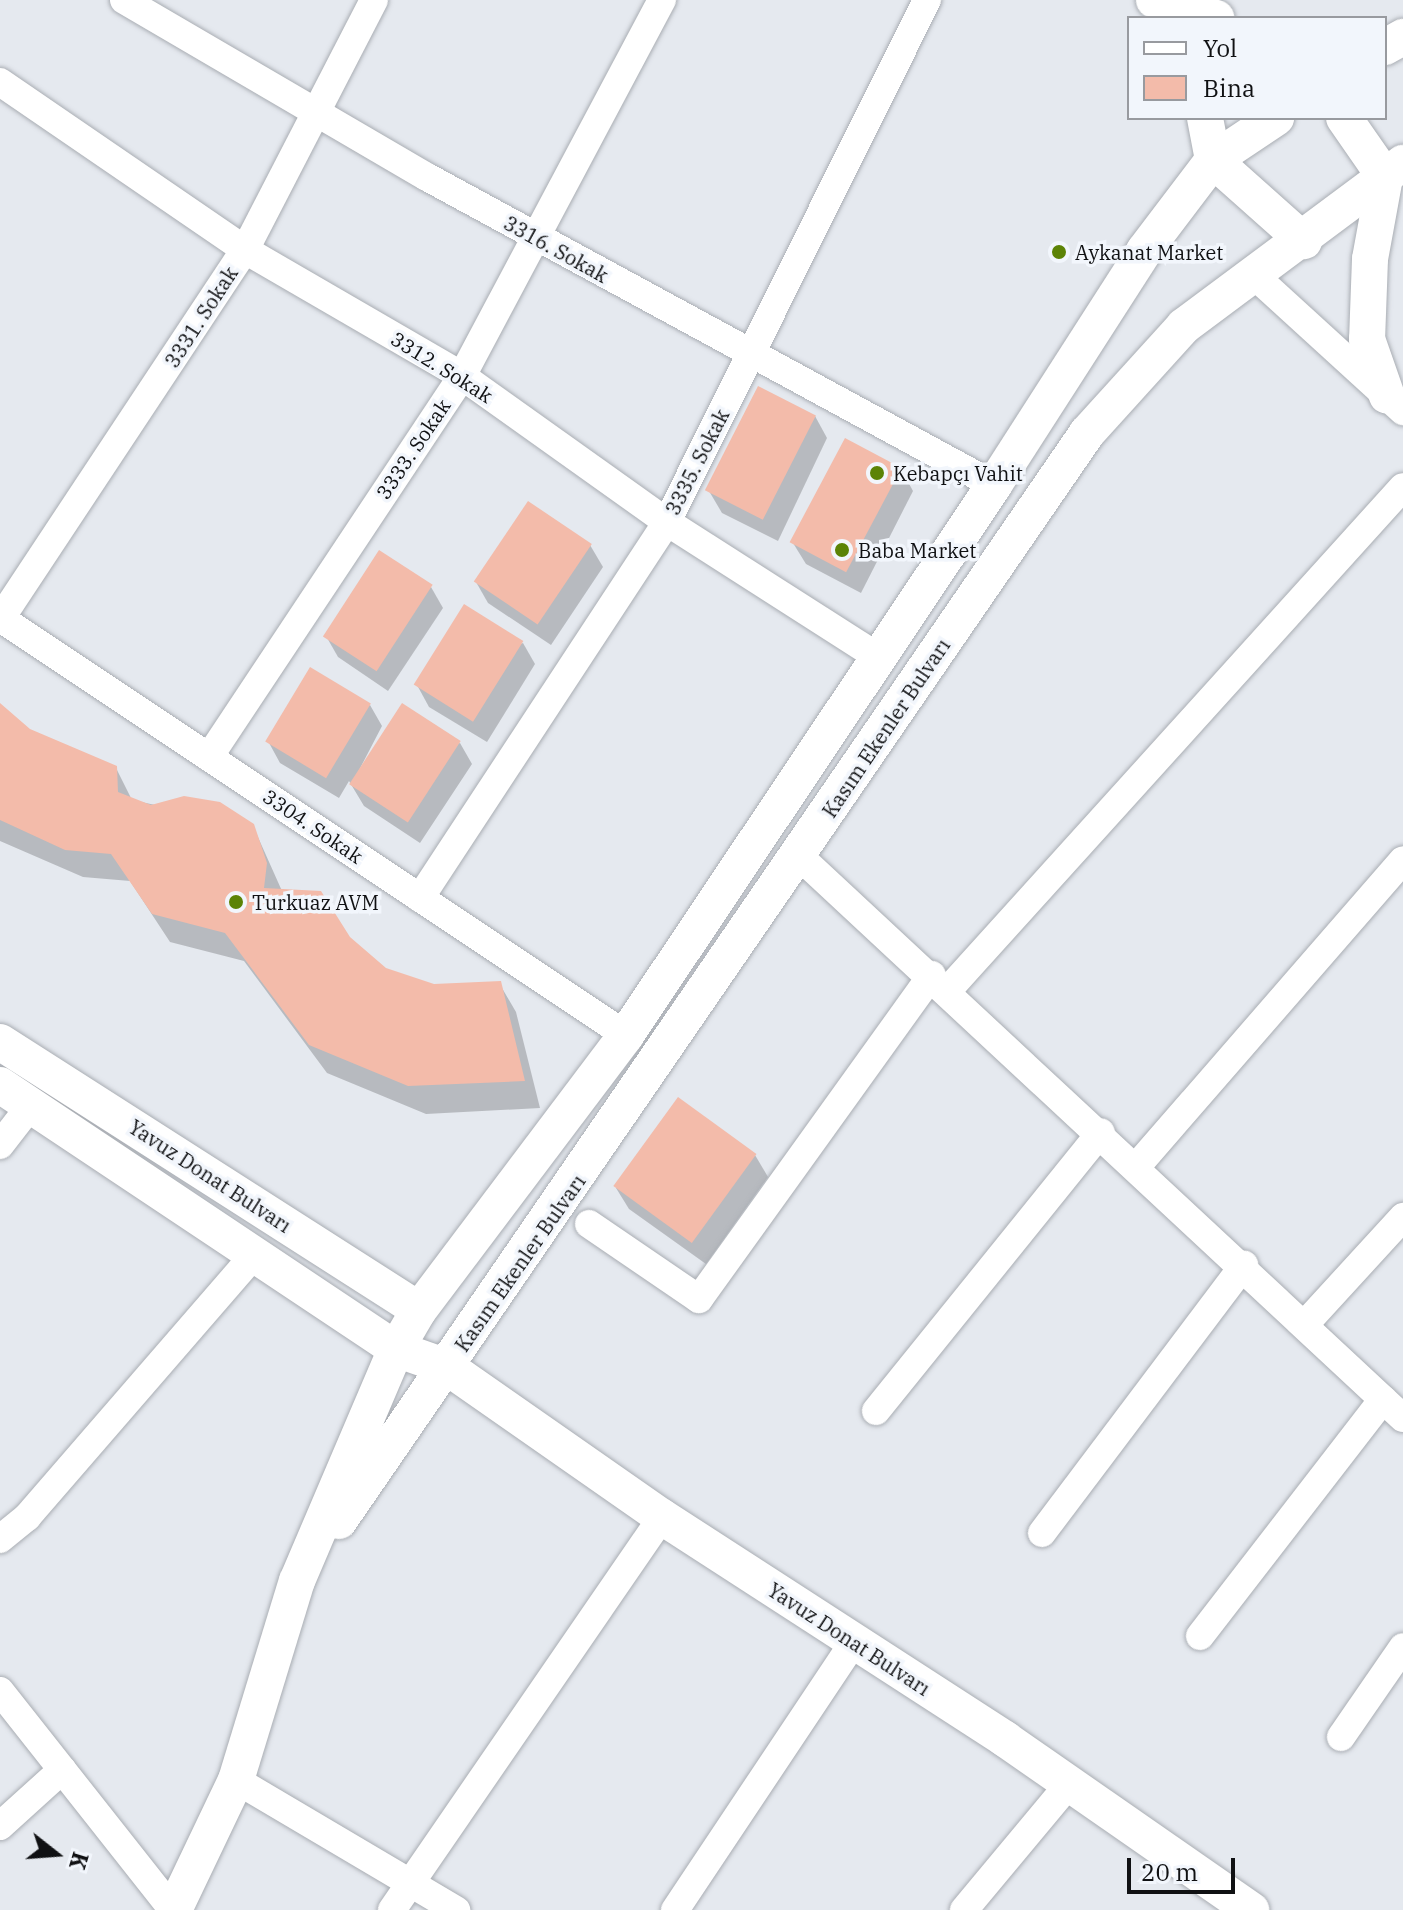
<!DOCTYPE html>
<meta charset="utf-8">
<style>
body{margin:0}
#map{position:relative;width:1403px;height:1910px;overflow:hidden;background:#e5e9ef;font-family:"IBM Plex Serif",serif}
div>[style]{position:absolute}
.shadow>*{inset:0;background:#0003}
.building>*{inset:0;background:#f3bbaa;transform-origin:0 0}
.roads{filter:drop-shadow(0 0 2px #a9adb3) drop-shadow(0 0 2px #a9adb3)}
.minor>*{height:28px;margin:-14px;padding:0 14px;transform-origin:14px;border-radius:14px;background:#fff}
.tertiary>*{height:36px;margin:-18px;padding:0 18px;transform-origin:18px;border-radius:18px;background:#fff}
.dots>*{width:22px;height:22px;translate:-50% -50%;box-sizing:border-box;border:4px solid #f2f6fc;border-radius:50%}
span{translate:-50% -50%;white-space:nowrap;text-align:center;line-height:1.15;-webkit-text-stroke:7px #f2f6fc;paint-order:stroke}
.street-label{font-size:20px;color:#101113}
.poi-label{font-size:20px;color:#101113}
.left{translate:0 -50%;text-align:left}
.legend{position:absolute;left:1127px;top:16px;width:260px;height:104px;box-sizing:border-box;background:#f2f6fc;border:2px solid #989a9f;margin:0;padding:10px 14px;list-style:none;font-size:24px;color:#101113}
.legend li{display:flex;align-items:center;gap:16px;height:40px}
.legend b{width:40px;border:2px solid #989a9f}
.north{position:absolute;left:16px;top:1814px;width:80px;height:80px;-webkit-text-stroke:6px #f2f6fc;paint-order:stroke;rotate:107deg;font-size:22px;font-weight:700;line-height:32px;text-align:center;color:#101113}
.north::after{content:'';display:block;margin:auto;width:28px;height:36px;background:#101113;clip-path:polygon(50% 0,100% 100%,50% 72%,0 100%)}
.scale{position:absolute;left:1127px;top:1858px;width:108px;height:36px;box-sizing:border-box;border:4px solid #101113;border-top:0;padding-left:10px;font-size:24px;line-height:28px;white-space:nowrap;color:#101113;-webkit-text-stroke:6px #f2f6fc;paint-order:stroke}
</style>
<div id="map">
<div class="shadow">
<i style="clip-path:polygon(815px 416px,827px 438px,778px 541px,722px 513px,709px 491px)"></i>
<i style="clip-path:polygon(901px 469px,913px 491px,861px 593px,806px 564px,793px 543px)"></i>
<i style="clip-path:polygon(590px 545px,603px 567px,551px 645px,488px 603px,476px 582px)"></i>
<i style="clip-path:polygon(431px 587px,443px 608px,388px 691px,338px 657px,326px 636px)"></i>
<i style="clip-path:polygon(523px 643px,535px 664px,487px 742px,429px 707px,417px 685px)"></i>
<i style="clip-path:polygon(370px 705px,382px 726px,355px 778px,460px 743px,472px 764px,420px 843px,364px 806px,349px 781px,339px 798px,280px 763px,268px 741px)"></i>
<i style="clip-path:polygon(0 706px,29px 730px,116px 768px,132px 800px,253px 826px,282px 891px,385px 970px,434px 986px,499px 983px,516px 1012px,540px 1108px,426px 1114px,327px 1073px,244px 961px,170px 942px,130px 881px,83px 877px,0 841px)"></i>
<i style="clip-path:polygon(755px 1155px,768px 1177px,706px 1264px,629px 1209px,616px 1188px)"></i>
</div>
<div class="building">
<i style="left:758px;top:386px;width:65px;height:117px;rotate:27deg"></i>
<i style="left:845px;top:438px;width:64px;height:118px;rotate:28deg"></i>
<i style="left:528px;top:501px;width:77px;height:97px;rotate:34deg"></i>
<i style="left:379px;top:550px;width:64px;height:103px;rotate:33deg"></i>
<i style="left:464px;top:604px;width:70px;height:95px;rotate:32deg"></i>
<i style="left:310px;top:667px;width:71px;height:87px;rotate:31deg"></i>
<i style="clip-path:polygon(0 703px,30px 729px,117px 766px,118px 792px,151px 805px,184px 796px,220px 802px,254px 824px,267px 863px,264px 888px,321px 891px,350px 937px,386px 968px,434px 984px,501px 981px,525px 1081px,408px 1086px,309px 1045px,225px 933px,152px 914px,111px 854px,65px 850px,0 820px)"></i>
<i style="left:402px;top:703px;width:70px;height:97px;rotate:33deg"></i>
<i style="left:678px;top:1097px;width:97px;height:110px;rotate:36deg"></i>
</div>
<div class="roads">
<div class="minor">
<i style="left:124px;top:0;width:351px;rotate:30.3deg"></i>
<i style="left:427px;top:177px;width:645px;rotate:28.51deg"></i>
<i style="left:0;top:82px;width:297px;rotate:34.4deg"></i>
<i style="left:245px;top:250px;width:251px;rotate:30.1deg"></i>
<i style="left:462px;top:376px;width:252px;rotate:35.5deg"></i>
<i style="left:667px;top:522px;width:253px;rotate:32.6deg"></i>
<i style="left:1254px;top:275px;width:202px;rotate:42.4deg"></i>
<i style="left:0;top:618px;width:752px;rotate:33.67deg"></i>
<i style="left:1px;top:618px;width:442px;rotate:-56.5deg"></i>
<i style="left:245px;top:250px;width:281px;rotate:-62.7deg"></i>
<i style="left:209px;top:757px;width:457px;rotate:-56.4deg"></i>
<i style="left:462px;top:376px;width:426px;rotate:-62deg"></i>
<i style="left:799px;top:856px;width:825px;rotate:42.94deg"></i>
<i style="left:420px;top:898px;width:450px;rotate:-56.7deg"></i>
<i style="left:667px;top:522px;width:583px;rotate:-63.52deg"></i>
<i style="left:948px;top:990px;width:678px;rotate:-47.87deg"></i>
<i style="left:0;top:1145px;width:51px;rotate:-52.2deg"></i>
<i style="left:1137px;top:1166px;width:405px;rotate:-49deg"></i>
<i style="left:589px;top:1224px;width:133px;rotate:34.3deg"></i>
<i style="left:699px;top:1299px;width:399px;rotate:-54.3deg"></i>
<i style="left:1306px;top:1323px;width:144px;rotate:-47.5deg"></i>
<i style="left:876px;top:1411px;width:358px;rotate:-51.1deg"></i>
<i style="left:1042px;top:1533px;width:336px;rotate:-53deg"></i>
<i style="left:0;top:1539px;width:35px;rotate:-39deg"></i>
<i style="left:27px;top:1517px;width:349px;rotate:-49.1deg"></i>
<i style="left:1200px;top:1636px;width:299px;rotate:-52.3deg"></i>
<i style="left:0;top:1691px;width:279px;rotate:51.7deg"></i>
<i style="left:1341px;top:1737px;width:109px;rotate:-55.4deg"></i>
<i style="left:236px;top:1780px;width:256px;rotate:30.6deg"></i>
<i style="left:0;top:1826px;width:84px;rotate:-42.1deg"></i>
<i style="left:392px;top:1910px;width:477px;rotate:-55.5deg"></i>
<i style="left:675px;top:1910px;width:322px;rotate:-56.3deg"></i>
<i style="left:964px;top:1910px;width:164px;rotate:-50.2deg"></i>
</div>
<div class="tertiary">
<i style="left:1154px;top:0;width:65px;rotate:16.2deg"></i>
<i style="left:1385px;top:47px;width:21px;rotate:-29deg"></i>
<i style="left:1205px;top:118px;width:43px;rotate:79.2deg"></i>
<i style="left:1213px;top:160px;width:122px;rotate:41.7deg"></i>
<i style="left:1344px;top:118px;width:72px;rotate:55.2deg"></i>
<i style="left:1385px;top:177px;width:83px;rotate:100.4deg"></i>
<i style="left:1370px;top:259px;width:80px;rotate:92.1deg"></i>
<i style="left:1367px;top:339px;width:60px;rotate:70.7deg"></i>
<i style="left:0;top:1042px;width:497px;rotate:32.6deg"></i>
<i style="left:0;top:1085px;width:476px;rotate:33.7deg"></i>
<i style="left:396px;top:1349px;width:54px;rotate:19.4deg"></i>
<i style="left:447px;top:1367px;width:262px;rotate:34.9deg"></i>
<i style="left:662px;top:1517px;width:409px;rotate:32.9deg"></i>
<i style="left:1005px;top:1739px;width:300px;rotate:34.8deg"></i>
<i style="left:339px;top:1521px;width:1320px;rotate:-55.49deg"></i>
<i style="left:1087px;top:433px;width:144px;rotate:-47.8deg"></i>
<i style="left:1184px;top:326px;width:273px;rotate:-36.7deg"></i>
<i style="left:174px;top:1910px;width:144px;rotate:-64.5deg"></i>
<i style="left:236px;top:1780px;width:208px;rotate:-73deg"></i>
<i style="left:297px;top:1581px;width:252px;rotate:-66.9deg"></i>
<i style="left:396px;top:1349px;width:45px;rotate:-59.5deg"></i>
<i style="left:419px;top:1310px;width:344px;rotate:-53deg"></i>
<i style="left:626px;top:1035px;width:662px;rotate:-56.21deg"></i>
<i style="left:994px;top:485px;width:278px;rotate:-57.3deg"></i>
<i style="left:1144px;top:251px;width:114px;rotate:-52.8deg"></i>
<i style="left:1213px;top:160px;width:76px;rotate:-33.7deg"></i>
</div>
</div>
<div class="dots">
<i style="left:1059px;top:252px;background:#5c8306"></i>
<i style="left:877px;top:473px;background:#5c8306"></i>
<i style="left:842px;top:550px;background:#5c8306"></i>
<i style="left:236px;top:902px;background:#5c8306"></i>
</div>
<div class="street-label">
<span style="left:556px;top:249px;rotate:29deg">3316. Sokak</span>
<span style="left:201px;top:317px;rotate:-57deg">3331. Sokak</span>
<span style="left:442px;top:367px;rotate:32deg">3312. Sokak</span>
<span style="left:413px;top:449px;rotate:-56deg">3333. Sokak</span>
<span style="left:697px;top:462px;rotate:-63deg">3335. Sokak</span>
<span style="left:886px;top:728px;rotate:-56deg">Kasım Ekenler Bulvarı</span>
<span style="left:313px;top:826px;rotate:34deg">3304. Sokak</span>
<span style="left:210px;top:1176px;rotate:33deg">Yavuz Donat Bulvarı</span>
<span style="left:520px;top:1263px;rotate:-55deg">Kasım Ekenler Bulvarı</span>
<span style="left:849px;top:1639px;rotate:33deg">Yavuz Donat Bulvarı</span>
</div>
<div class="poi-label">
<span class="left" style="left:1075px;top:252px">Aykanat Market</span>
<span class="left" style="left:893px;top:473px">Kebapçı Vahit</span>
<span class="left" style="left:858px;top:550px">Baba Market</span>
<span class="left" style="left:252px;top:902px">Turkuaz AVM</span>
</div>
<ul class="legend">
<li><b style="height:10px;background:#fff"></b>Yol</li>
<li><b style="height:22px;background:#f3bbaa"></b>Bina</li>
</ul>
<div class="north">K</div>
<div class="scale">20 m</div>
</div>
